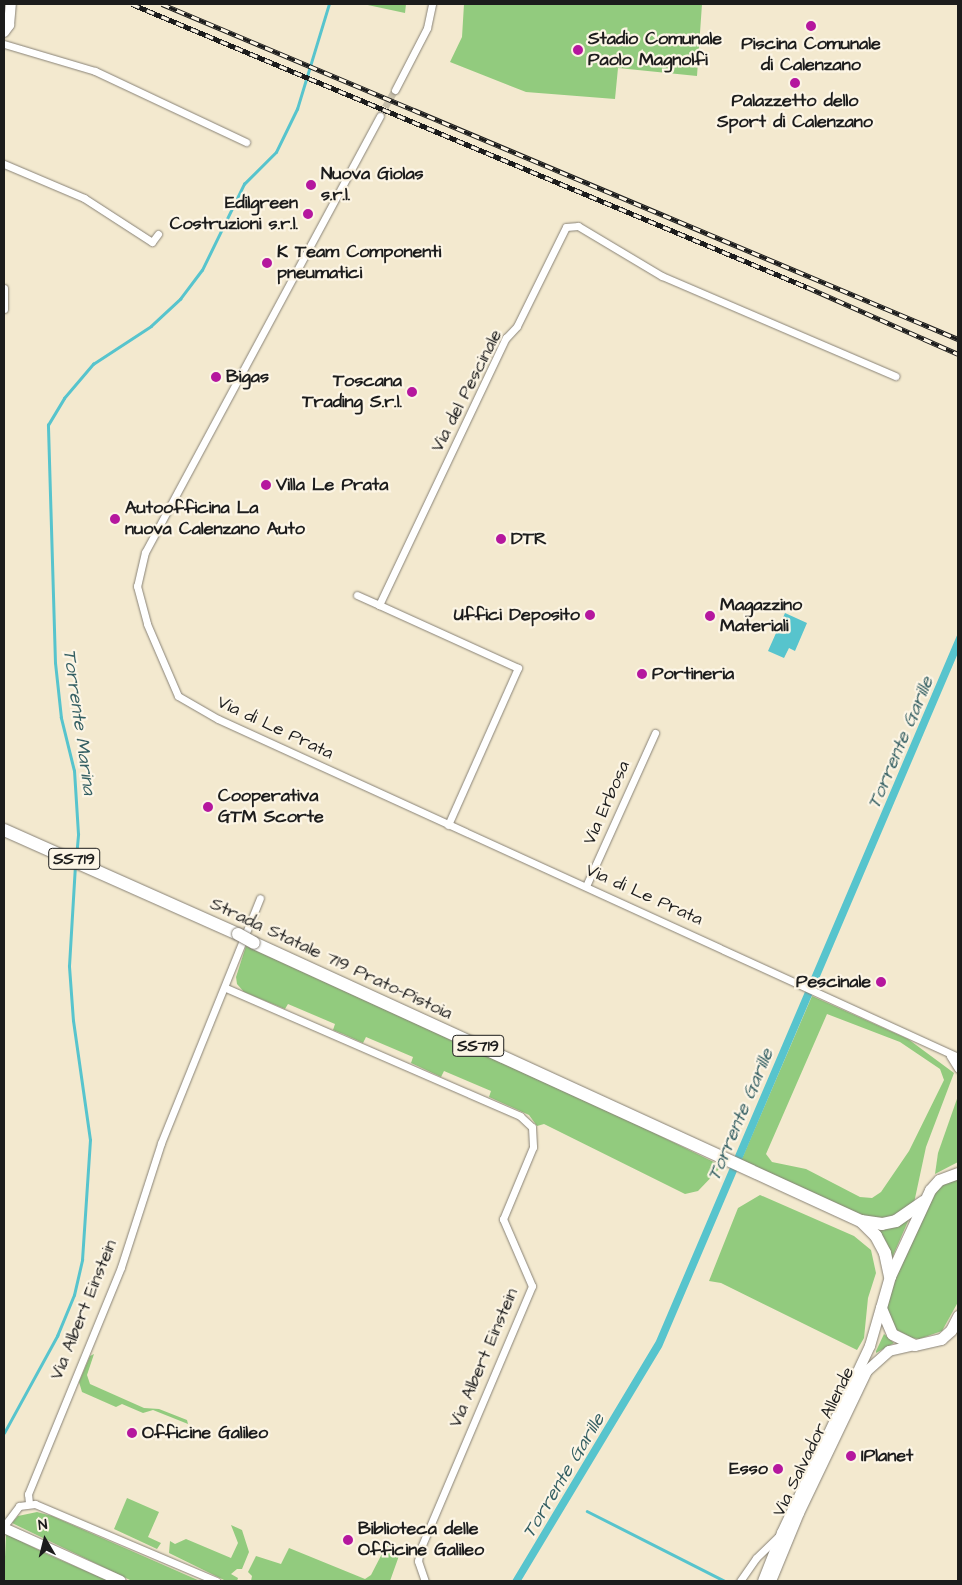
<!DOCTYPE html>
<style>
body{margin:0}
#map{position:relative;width:962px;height:1585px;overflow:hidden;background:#f3e9cf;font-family:"Architects Daughter",sans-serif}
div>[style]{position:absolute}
.green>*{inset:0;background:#92cb7e}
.water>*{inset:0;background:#57c4cd}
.stream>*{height:2.5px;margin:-1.25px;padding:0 1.25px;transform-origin:1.25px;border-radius:1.25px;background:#57c4cd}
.street-tunnel>*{height:7px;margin-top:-3.5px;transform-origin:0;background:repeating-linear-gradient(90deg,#c8c0ab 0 7px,transparent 0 10.5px)}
.roads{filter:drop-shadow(0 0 1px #888276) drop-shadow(0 0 1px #888276)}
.street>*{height:7px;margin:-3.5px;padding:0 3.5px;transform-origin:3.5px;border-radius:3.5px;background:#fff}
.secondary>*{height:10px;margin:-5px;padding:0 5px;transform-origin:5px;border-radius:5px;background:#fff}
.primary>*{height:11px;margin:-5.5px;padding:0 5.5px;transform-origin:5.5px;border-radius:5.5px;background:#fff}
.highway>*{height:12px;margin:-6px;padding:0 6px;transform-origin:6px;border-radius:6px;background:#fff}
.rail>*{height:4.5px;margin-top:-2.25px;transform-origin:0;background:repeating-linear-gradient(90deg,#fcf5e5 0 8px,#1c1c1c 0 16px);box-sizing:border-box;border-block:1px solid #1c1c1c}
.bridges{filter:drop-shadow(0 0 1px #888276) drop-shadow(0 0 1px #888276)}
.highway-bridge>*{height:12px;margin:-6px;padding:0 6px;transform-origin:6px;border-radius:6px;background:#fff}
.dots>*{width:14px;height:14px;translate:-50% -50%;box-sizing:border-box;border:2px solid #fcf5e5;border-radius:50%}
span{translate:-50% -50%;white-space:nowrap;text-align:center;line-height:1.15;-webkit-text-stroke:4.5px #fcf5e5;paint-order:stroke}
.shield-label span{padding:1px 4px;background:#fcf5e5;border:1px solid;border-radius:4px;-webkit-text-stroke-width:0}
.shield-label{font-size:16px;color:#1c1c1c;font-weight:700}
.poi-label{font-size:18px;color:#1c1c1c;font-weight:700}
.left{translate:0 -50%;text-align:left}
.right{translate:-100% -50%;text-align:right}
.street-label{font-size:18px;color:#1c1c1c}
.water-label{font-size:19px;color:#345f63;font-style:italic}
.frame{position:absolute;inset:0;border:5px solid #1c1c1c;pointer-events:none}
.north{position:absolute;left:20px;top:1515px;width:50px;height:50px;-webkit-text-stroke:4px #fcf5e5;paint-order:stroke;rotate:352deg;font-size:14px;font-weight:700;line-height:20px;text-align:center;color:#1c1c1c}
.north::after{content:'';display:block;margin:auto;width:18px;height:22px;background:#1c1c1c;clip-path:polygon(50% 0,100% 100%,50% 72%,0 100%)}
</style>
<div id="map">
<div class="green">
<i style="clip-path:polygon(363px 4px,406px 4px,405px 13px)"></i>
<i style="clip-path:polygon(464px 4px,702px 4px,697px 76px,618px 68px,615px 99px,526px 92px,450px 62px,462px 37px)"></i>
<i style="clip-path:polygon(246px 946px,646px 1129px,722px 1166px,698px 1191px,685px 1194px,544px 1124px,537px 1126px,529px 1115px,489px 1097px,491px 1091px,444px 1071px,441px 1077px,411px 1063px,413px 1057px,366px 1037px,363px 1043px,343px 1034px,333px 1030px,335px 1024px,288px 1004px,285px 1009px,244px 992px,237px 984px,236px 977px)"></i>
<i style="clip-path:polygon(evenodd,812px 996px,908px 1039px,954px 1073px,926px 1147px,914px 1203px,891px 1218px,866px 1217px,741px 1161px,812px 996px,827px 1014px,900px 1042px,940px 1069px,944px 1080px,909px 1151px,881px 1192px,872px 1198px,860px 1197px,806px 1169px,772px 1162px,766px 1154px,827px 1014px)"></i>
<i style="clip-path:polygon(958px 1096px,958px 1162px,935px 1174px,938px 1153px)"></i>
<i style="clip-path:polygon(958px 1177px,958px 1302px,942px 1331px,919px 1339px,912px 1338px,895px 1329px,886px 1309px,895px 1278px,934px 1194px,941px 1185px)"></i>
<i style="clip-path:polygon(760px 1195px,854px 1236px,871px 1250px,876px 1273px,868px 1298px,864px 1338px,857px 1350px,721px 1283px,709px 1281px,738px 1208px)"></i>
<i style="clip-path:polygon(909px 1219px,892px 1258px,874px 1227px)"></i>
<i style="clip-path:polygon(884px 1334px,894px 1343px,876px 1353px,876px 1351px)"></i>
<i style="clip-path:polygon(94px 1354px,87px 1375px,90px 1384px,144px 1408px,159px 1409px,187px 1420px,188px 1424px,153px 1410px,143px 1413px,122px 1404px,116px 1407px,82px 1392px,79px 1382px,90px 1356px)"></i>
<i style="clip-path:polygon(127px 1498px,159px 1512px,148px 1537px,161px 1543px,157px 1549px,114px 1529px)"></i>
<i style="clip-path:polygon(37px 1512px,52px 1516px,200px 1581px,132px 1581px,12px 1523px,18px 1516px)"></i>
<i style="clip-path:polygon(231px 1525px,242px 1530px,249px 1552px,242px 1569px,237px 1569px,231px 1574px,238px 1578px,237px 1581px,226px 1581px,169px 1553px,170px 1541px,175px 1544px,186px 1539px,231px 1558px,238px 1543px)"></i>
<i style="clip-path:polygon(6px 1534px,49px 1555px,109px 1581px,4px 1580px)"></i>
<i style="clip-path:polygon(387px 1544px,405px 1551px,407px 1556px,400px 1553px,390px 1581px,251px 1581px,252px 1576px,248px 1572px,256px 1556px,281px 1564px,289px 1548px,365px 1579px,371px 1575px)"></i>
</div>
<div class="water">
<i style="clip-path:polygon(785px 613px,807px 623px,795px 651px,789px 648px,784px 658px,768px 651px)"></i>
<i style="clip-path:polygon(958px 633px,958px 653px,662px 1347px,521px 1581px,512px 1581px,656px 1341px)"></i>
</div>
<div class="stream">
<i style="left:76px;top:858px;width:24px;rotate:-85deg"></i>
<i style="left:78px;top:834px;width:63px;rotate:-93.6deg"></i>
<i style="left:74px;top:771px;width:55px;rotate:-103.8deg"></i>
<i style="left:61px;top:718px;width:55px;rotate:-96.2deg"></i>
<i style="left:55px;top:663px;width:238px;rotate:-91.7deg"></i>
<i style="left:48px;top:425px;width:31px;rotate:-59deg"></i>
<i style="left:64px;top:398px;width:45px;rotate:-49.5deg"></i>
<i style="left:93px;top:364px;width:69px;rotate:-33.2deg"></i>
<i style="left:151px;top:326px;width:40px;rotate:-43deg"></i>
<i style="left:180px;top:299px;width:36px;rotate:-53deg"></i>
<i style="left:202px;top:270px;width:96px;rotate:-64deg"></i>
<i style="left:244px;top:184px;width:45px;rotate:-45deg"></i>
<i style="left:276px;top:152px;width:48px;rotate:-64deg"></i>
<i style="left:297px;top:109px;width:110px;rotate:-73.1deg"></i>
<i style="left:4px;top:1433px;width:111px;rotate:-61.3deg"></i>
<i style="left:57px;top:1336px;width:44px;rotate:-67.5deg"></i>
<i style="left:74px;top:1295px;width:36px;rotate:-77deg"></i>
<i style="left:82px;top:1260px;width:120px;rotate:-86.2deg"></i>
<i style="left:90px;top:1140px;width:120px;rotate:-98.1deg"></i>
<i style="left:73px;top:1021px;width:55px;rotate:-94.2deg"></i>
<i style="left:69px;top:966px;width:100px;rotate:-86.6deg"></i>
<i style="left:587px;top:1511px;width:155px;rotate:26.9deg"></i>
</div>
<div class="street-tunnel">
<i style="left:380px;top:116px;width:30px;rotate:-60deg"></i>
</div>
<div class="roads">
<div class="street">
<i style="left:4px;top:44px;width:95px;rotate:16.5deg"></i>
<i style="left:95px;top:71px;width:167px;rotate:25.2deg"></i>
<i style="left:395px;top:90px;width:70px;rotate:-62.7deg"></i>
<i style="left:427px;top:28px;width:25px;rotate:-78deg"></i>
<i style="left:380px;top:116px;width:495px;rotate:118.3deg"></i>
<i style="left:145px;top:552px;width:35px;rotate:103deg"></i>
<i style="left:137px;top:586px;width:39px;rotate:75deg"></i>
<i style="left:147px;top:624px;width:78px;rotate:66.7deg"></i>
<i style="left:178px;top:696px;width:46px;rotate:29.9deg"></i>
<i style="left:218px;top:719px;width:814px;rotate:24.55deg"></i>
<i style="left:4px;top:164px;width:87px;rotate:23deg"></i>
<i style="left:84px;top:198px;width:81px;rotate:32.9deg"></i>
<i style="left:152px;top:242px;width:10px;rotate:-53deg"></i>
<i style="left:4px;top:288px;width:21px;rotate:90deg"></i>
<i style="left:357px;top:595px;width:24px;rotate:24deg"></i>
<i style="left:448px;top:825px;width:172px;rotate:-66deg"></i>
<i style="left:518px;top:668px;width:153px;rotate:-155.6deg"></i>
<i style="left:379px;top:605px;width:296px;rotate:-64.6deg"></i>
<i style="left:506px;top:338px;width:16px;rotate:-47deg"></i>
<i style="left:517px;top:326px;width:110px;rotate:-63.7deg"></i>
<i style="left:566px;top:227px;width:12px;rotate:-5deg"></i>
<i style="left:578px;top:226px;width:98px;rotate:30.8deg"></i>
<i style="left:662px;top:276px;width:254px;rotate:23.2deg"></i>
<i style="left:586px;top:886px;width:168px;rotate:-65.7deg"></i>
<i style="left:226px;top:988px;width:321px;rotate:23.5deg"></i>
<i style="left:520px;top:1116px;width:16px;rotate:43deg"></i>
<i style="left:532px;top:1127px;width:20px;rotate:87deg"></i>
<i style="left:533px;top:1147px;width:78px;rotate:112.6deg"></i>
<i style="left:503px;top:1219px;width:73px;rotate:66.6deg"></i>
<i style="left:532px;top:1286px;width:287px;rotate:113deg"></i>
<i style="left:420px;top:1550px;width:11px;rotate:100deg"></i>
<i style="left:418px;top:1561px;width:21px;rotate:71deg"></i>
<i style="left:950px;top:1056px;width:15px;rotate:58deg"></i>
<i style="left:29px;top:1503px;width:9px;rotate:-96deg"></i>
<i style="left:28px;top:1494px;width:245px;rotate:-67.7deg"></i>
<i style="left:121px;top:1267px;width:130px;rotate:-72.1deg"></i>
<i style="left:161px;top:1143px;width:264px;rotate:-68deg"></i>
<i style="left:4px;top:1526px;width:25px;rotate:-53deg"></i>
<i style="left:19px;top:1506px;width:16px;rotate:-7deg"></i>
<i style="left:35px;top:1504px;width:197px;rotate:23deg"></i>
<i style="left:740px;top:1581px;width:28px;rotate:-55deg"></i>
<i style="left:756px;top:1558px;width:33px;rotate:-44deg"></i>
</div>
<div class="secondary">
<i style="left:4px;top:32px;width:9px;rotate:-54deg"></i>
<i style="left:9px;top:25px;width:21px;rotate:-85deg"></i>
<i style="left:4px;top:1528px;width:128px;rotate:24.4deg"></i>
<i style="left:763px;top:1581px;width:52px;rotate:-68.4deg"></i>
<i style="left:782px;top:1533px;width:207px;rotate:-64.8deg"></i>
<i style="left:870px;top:1346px;width:40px;rotate:-74deg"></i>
<i style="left:771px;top:1581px;width:74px;rotate:-67.6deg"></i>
<i style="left:799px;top:1513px;width:157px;rotate:-64.4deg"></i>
<i style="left:867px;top:1371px;width:30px;rotate:-42deg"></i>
<i style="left:889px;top:1351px;width:27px;rotate:-13deg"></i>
</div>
<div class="primary">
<i style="left:958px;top:1173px;width:20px;rotate:160deg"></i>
<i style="left:939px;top:1180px;width:13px;rotate:132deg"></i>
<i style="left:930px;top:1190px;width:95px;rotate:114.9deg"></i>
<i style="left:890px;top:1276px;width:33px;rotate:106deg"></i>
<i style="left:881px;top:1308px;width:28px;rotate:67deg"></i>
<i style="left:892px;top:1334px;width:25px;rotate:26deg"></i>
<i style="left:915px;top:1345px;width:27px;rotate:-13deg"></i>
<i style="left:941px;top:1339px;width:13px;rotate:-42deg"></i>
<i style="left:951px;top:1330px;width:16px;rotate:-63deg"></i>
</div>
<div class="highway">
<i style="left:4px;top:830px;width:256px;rotate:24deg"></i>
<i style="left:254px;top:943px;width:668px;rotate:24.61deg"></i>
<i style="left:861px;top:1221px;width:21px;rotate:8deg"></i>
<i style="left:882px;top:1224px;width:14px;rotate:-12deg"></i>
<i style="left:896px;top:1221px;width:33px;rotate:-35deg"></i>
<i style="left:861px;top:1221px;width:21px;rotate:45deg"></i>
<i style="left:876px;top:1236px;width:19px;rotate:62deg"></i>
<i style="left:885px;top:1253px;width:24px;rotate:78deg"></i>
</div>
</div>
<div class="rail">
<i style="left:132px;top:4px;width:732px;rotate:22.75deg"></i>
<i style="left:807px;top:287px;width:165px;rotate:23.9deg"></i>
<i style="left:162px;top:4px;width:864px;rotate:22.82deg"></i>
</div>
<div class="bridges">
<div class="highway-bridge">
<i style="left:238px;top:934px;width:18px;rotate:29deg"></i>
</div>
</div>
<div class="dots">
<i style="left:811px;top:26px;background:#b5179e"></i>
<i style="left:578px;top:50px;background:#b5179e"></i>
<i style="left:795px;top:83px;background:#b5179e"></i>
<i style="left:311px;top:185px;background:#b5179e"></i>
<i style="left:308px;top:214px;background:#b5179e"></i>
<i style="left:267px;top:263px;background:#b5179e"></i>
<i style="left:216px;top:377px;background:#b5179e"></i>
<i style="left:412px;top:392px;background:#b5179e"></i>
<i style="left:266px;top:485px;background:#b5179e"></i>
<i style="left:115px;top:519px;background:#b5179e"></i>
<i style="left:501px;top:539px;background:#b5179e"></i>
<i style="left:590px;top:615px;background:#b5179e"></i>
<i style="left:710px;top:616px;background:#b5179e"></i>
<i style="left:642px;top:674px;background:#b5179e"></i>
<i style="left:208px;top:807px;background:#b5179e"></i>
<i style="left:881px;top:982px;background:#b5179e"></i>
<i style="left:132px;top:1433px;background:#b5179e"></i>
<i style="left:851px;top:1456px;background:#b5179e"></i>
<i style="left:778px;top:1469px;background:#b5179e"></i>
<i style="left:348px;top:1540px;background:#b5179e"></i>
</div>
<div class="shield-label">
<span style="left:74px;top:859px">SS719</span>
<span style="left:478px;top:1046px">SS719</span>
</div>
<div class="poi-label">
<span class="left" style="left:588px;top:50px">Stadio Comunale<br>Paolo Magnolfi</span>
<span style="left:811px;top:55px">Piscina Comunale<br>di Calenzano</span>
<span style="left:795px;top:112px">Palazzetto dello<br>Sport di Calenzano</span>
<span class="left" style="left:321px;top:185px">Nuova Giolas<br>s.r.l.</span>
<span class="right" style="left:298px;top:214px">Edilgreen<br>Costruzioni s.r.l.</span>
<span class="left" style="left:277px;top:263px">K Team Componenti<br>pneumatici</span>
<span class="left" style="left:226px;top:377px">Bigas</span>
<span class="right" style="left:402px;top:392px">Toscana<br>Trading S.r.l.</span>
<span class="left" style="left:276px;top:485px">Villa Le Prata</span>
<span class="left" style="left:125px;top:519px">Autoofficina La<br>nuova Calenzano Auto</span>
<span class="left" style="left:511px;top:539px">DTR</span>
<span class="left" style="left:720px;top:616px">Magazzino<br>Materiali</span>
<span class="right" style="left:580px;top:615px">Uffici Deposito</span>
<span class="left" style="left:652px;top:674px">Portineria</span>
<span class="left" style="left:218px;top:807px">Cooperativa<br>GTM Scorte</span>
<span class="right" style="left:871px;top:982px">Pescinale</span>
<span class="left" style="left:142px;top:1433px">Officine Galileo</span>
<span class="left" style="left:861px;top:1456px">IPlanet</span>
<span class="right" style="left:768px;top:1469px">Esso</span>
<span class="left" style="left:358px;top:1540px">Biblioteca delle<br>Officine Galileo</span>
</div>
<div class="street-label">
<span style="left:467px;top:391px;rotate:-63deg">Via del Pescinale</span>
<span style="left:275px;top:728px;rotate:25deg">Via di Le Prata</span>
<span style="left:607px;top:803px;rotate:-66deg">Via Erbosa</span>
<span style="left:644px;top:895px;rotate:24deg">Via di Le Prata</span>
<span style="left:331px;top:959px;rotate:25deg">Strada Statale 719 Prato-Pistoia</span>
<span style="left:84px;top:1310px;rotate:-68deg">Via Albert Einstein</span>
<span style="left:484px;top:1358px;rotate:-67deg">Via Albert Einstein</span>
<span style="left:814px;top:1442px;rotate:-64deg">Via Salvador Allende</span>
</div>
<div class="water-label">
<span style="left:79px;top:722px;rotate:82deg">Torrente Marina</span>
<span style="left:901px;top:743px;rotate:-67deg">Torrente Garille</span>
<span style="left:741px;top:1115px;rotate:-67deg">Torrente Garille</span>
<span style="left:564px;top:1476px;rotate:-59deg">Torrente Garille</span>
</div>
<div class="frame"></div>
<div class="north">N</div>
</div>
